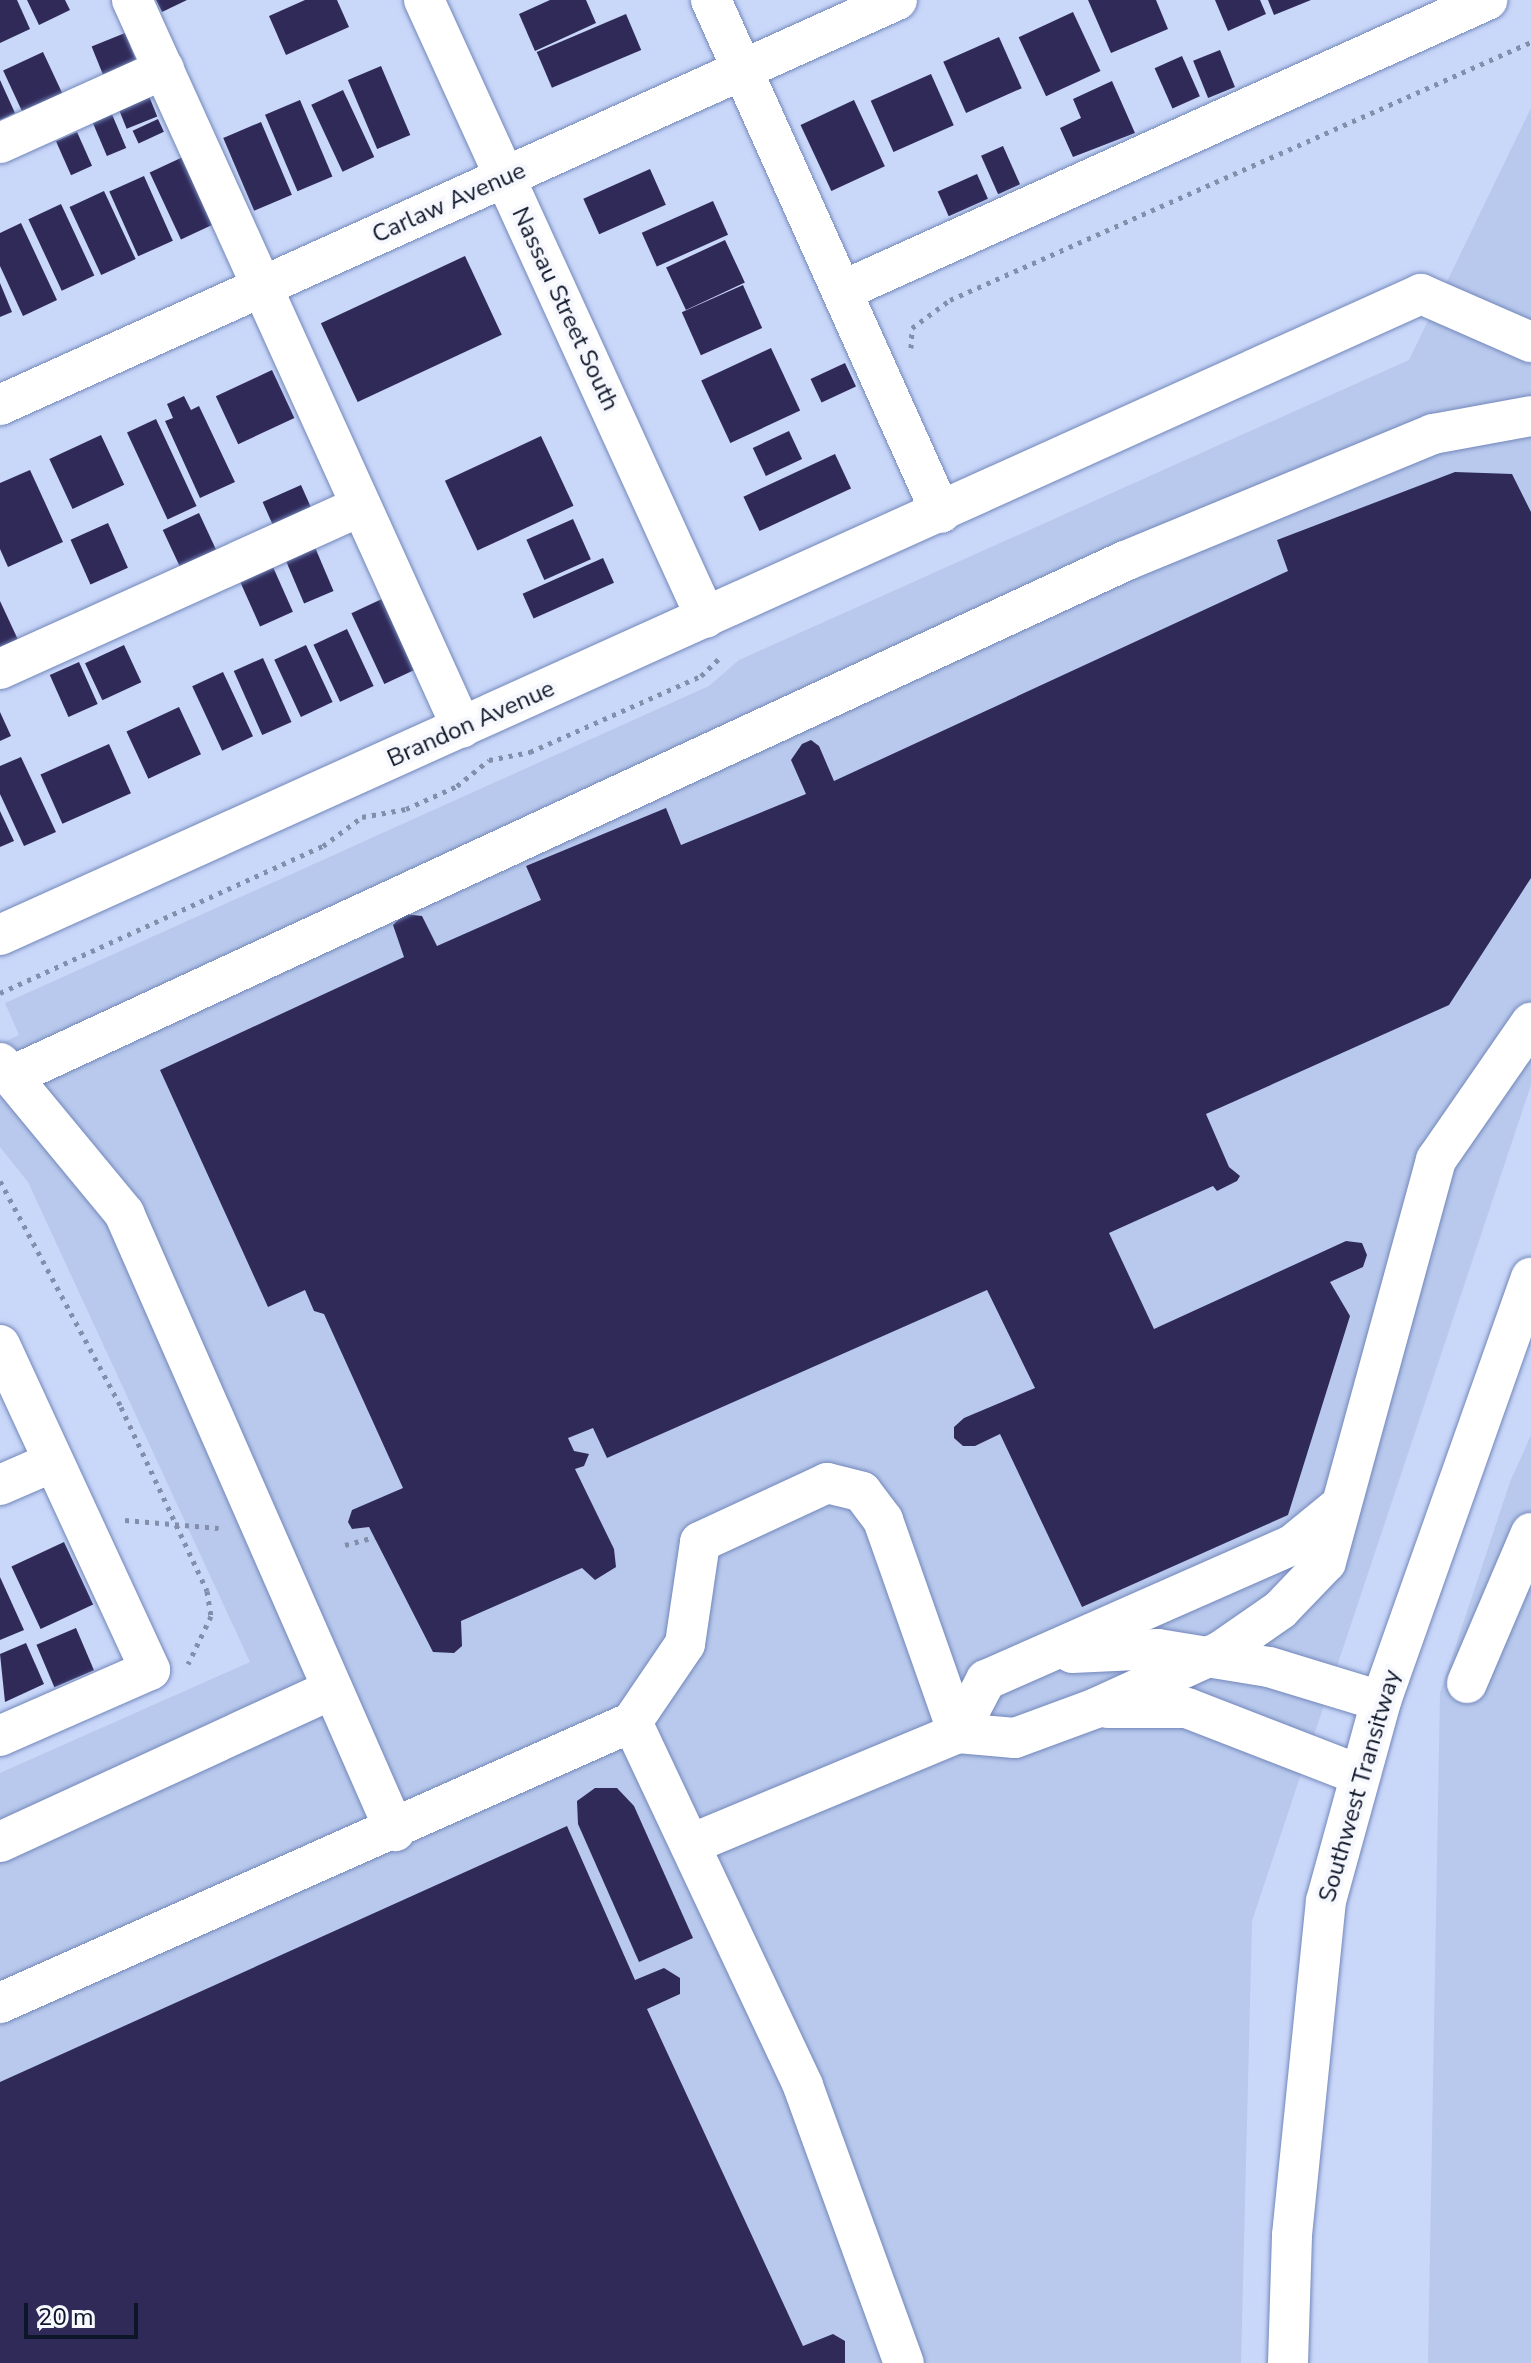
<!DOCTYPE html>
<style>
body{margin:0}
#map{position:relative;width:1531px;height:2363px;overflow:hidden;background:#c9d7f9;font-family:"Nunito Sans",sans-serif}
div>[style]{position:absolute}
.built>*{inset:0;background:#b9c9ed}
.building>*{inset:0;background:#302a59;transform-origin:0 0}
.path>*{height:5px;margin-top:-2.5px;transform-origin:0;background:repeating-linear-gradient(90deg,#838eab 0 4px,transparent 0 10px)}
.roads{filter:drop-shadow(0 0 2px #7287ba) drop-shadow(0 0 2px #7287ba)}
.minor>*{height:40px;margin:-20px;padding:0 20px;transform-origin:20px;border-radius:20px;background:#fff}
span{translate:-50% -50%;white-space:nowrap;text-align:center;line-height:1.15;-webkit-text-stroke:8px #f6f8fe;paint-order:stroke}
.street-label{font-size:24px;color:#0d1528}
.scale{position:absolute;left:24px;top:2303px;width:114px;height:36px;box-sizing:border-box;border:4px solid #0d1528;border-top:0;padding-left:10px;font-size:24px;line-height:28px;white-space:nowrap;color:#0d1528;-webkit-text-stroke:6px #f6f8fe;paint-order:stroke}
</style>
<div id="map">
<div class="built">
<i style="clip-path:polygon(1531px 108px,1531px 1085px,1252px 1921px,1241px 2363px,0 2363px,0 1773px,250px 1662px,28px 1182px,0 1147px,0 1044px,19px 1035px,5px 1003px,709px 686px,739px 660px,1409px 360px)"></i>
<i style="clip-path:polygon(1531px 1435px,1531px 2363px,1428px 2363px,1440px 1693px,1510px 1482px)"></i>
</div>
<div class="building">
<i style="clip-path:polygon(0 0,17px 0,30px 29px,0 43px)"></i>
<i style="clip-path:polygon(27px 0,65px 0,70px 10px,39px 25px)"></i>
<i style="clip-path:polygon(156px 0,187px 0,162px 12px)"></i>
<i style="clip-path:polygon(305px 0,337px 0,349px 27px,286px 55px,269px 16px)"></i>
<i style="clip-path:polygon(550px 0,586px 0,596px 23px,535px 51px,519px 14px)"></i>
<i style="clip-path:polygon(1088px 0,1156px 0,1168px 29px,1111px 53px)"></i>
<i style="clip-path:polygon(1215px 0,1260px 0,1266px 14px,1228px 31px)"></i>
<i style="clip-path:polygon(1268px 0,1311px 0,1274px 15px)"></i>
<i style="left:1073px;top:12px;width:65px;height:60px;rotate:65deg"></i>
<i style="left:626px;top:14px;width:39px;height:97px;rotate:67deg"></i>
<i style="left:125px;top:33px;width:31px;height:36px;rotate:68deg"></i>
<i style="left:999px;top:37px;width:56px;height:61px;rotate:66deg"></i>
<i style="left:1220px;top:50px;width:40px;height:29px;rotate:68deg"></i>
<i style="left:43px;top:52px;width:47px;height:44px;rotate:65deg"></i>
<i style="left:1182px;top:56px;width:44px;height:30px;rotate:66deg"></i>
<i style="left:381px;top:66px;width:75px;height:36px;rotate:67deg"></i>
<i style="left:931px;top:74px;width:56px;height:66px;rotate:66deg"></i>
<i style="clip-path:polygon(0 80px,15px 113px,0 120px)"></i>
<i style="clip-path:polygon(1112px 81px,1135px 133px,1073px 157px,1060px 128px,1081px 118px,1073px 99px)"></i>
<i style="left:343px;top:90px;width:74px;height:35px;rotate:65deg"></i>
<i style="left:149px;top:96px;width:22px;height:33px;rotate:68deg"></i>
<i style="left:300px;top:100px;width:83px;height:38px;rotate:67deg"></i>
<i style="left:854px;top:100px;width:73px;height:59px;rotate:65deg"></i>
<i style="left:111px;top:112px;width:39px;height:21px;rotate:67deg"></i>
<i style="left:158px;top:119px;width:14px;height:28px;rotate:65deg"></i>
<i style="left:261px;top:122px;width:79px;height:41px;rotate:67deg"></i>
<i style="left:77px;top:132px;width:37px;height:23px;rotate:66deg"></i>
<i style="left:1003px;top:146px;width:42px;height:24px;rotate:66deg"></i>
<i style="left:185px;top:156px;width:74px;height:39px;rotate:65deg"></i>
<i style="left:650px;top:169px;width:39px;height:73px;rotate:66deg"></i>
<i style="left:977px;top:174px;width:27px;height:43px;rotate:66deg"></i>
<i style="left:144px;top:176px;width:71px;height:38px;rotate:66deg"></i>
<i style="left:104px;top:191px;width:75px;height:38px;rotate:65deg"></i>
<i style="left:713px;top:201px;width:37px;height:78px;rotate:66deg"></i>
<i style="left:61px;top:204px;width:79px;height:36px;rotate:65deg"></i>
<i style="clip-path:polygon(21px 223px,57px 300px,23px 316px,0 266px,0 233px)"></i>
<i style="left:725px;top:240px;width:47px;height:65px;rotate:65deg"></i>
<i style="left:465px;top:256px;width:87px;height:159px;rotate:65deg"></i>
<i style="clip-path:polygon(0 283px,12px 312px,0 317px)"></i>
<i style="left:743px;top:285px;width:47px;height:67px;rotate:66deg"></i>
<i style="left:771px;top:348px;width:69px;height:77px;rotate:65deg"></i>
<i style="left:845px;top:363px;width:26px;height:38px;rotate:65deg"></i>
<i style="left:272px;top:370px;width:53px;height:62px;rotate:65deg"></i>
<i style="clip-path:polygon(184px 396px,191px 410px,199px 406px,235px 482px,200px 498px,165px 421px,173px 418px,167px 404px)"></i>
<i style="left:156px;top:419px;width:96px;height:32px;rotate:65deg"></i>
<i style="left:789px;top:431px;width:31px;height:40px;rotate:65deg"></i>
<i style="left:101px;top:435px;width:55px;height:57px;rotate:65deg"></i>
<i style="left:541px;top:436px;width:77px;height:106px;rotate:65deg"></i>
<i style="left:835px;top:454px;width:38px;height:101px;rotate:65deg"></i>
<i style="clip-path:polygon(30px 470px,63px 542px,8px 567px,0 549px,0 483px)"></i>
<i style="clip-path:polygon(1455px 472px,1512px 474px,1531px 512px,1531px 878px,1449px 1005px,1206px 1114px,1229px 1167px,1240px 1176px,1237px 1181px,1217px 1191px,1213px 1186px,1109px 1233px,1154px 1329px,1346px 1241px,1362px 1243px,1367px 1255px,1363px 1267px,1330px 1282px,1350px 1316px,1288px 1515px,1082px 1607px,1000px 1434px,975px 1446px,963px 1446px,954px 1438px,954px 1427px,964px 1418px,1035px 1388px,987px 1290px,607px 1458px,593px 1428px,568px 1438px,574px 1451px,589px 1454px,584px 1466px,575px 1469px,614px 1549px,616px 1567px,595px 1580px,582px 1568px,461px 1621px,462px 1646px,454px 1653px,433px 1652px,369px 1527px,352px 1529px,348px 1522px,352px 1510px,403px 1488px,324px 1314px,314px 1311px,305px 1290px,268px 1307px,160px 1070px,404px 957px,393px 925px,404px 914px,422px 916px,437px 946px,541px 900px,526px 866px,666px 808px,681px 845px,806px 794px,791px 760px,802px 744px,811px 740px,819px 746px,834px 781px,1288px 571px,1277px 540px)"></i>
<i style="left:301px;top:485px;width:30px;height:42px;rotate:66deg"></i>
<i style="left:199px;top:513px;width:44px;height:40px;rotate:65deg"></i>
<i style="left:573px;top:519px;width:44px;height:51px;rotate:66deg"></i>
<i style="left:108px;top:523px;width:49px;height:41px;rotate:66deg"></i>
<i style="left:314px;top:545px;width:50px;height:32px;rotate:67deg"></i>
<i style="left:603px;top:558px;width:27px;height:88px;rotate:66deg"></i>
<i style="left:273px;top:567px;width:49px;height:36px;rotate:66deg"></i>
<i style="left:384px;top:598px;width:78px;height:36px;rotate:65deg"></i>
<i style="clip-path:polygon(0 601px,20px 644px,0 654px)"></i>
<i style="left:347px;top:629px;width:63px;height:37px;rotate:65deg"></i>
<i style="left:124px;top:645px;width:41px;height:43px;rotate:65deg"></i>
<i style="left:306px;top:645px;width:63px;height:35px;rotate:65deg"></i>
<i style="left:263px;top:658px;width:70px;height:32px;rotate:66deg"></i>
<i style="left:79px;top:662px;width:46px;height:32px;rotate:66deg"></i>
<i style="left:223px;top:672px;width:71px;height:34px;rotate:65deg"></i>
<i style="left:179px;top:707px;width:52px;height:58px;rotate:65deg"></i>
<i style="clip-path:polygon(0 712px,11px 736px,0 741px)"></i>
<i style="left:109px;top:744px;width:54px;height:75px;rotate:66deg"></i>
<i style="clip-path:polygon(21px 757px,56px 832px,24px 846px,0 794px,0 766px)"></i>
<i style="clip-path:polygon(0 811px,14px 841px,0 847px)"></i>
<i style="left:64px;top:1542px;width:69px;height:58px;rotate:65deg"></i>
<i style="clip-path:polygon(0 1577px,24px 1630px,0 1640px)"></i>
<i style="left:76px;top:1628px;width:46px;height:43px;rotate:67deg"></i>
<i style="clip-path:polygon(26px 1643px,44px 1684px,5px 1702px,0 1654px)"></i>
<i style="clip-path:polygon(595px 1788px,617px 1788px,634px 1806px,693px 1938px,639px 1962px,578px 1824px,577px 1801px)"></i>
<i style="clip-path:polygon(567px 1826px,635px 1980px,664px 1968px,680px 1978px,680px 1994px,647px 2009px,803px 2346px,833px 2334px,845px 2341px,845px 2363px,0 2363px,0 2082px)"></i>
</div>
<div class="path">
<i style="left:911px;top:348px;width:20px;rotate:-87deg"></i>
<i style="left:912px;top:328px;width:47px;rotate:-36.4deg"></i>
<i style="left:950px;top:300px;width:636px;rotate:-23.94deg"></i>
<i style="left:0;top:993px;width:355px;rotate:-24.5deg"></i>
<i style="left:323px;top:846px;width:49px;rotate:-36.6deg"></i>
<i style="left:362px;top:817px;width:45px;rotate:-10.3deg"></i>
<i style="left:406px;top:809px;width:56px;rotate:-24.3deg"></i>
<i style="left:457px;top:786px;width:41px;rotate:-39.1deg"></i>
<i style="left:489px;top:760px;width:42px;rotate:-11deg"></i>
<i style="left:530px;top:752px;width:187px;rotate:-24deg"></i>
<i style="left:701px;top:676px;width:29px;rotate:-44deg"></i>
<i style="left:0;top:1181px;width:256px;rotate:61.8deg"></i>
<i style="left:121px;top:1407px;width:203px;rotate:64.9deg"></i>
<i style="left:207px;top:1591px;width:25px;rotate:81deg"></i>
<i style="left:211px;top:1616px;width:53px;rotate:115.6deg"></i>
<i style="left:125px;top:1520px;width:94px;rotate:4.9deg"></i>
<i style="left:345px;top:1545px;width:30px;rotate:-15deg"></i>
</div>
<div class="roads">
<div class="minor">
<i style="left:132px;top:0;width:799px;rotate:65.62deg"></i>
<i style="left:424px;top:0;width:679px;rotate:65.47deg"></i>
<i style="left:711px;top:0;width:562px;rotate:65.85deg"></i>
<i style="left:0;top:143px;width:180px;rotate:-24.3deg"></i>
<i style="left:842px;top:291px;width:708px;rotate:-24.28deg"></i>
<i style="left:0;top:405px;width:984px;rotate:-24.3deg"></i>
<i style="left:0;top:669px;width:396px;rotate:-24.3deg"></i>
<i style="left:0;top:935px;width:1559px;rotate:-24.28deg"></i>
<i style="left:1421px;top:294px;width:120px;rotate:23.6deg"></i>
<i style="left:0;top:1063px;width:195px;rotate:50.4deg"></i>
<i style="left:124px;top:1213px;width:675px;rotate:66.32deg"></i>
<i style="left:14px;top:1075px;width:1224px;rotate:-24.83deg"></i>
<i style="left:1125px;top:561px;width:333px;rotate:-22.4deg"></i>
<i style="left:1433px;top:434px;width:100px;rotate:-10.4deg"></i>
<i style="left:0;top:1345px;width:358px;rotate:65.2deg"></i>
<i style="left:150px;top:1670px;width:164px;rotate:156.3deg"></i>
<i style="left:0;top:1485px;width:58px;rotate:-23.5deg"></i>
<i style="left:1072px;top:1653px;width:86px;rotate:-2.7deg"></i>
<i style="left:1158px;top:1649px;width:112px;rotate:9.2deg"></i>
<i style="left:1269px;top:1667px;width:117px;rotate:16.9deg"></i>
<i style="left:1467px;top:1683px;width:163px;rotate:-66.9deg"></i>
<i style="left:1108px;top:1708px;width:79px"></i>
<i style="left:1187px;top:1708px;width:186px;rotate:21.2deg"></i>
<i style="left:632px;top:1722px;width:402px;rotate:64.8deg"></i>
<i style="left:803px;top:2086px;width:295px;rotate:70deg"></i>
<i style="left:958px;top:1733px;width:60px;rotate:-62.2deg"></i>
<i style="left:986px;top:1680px;width:334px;rotate:-23.8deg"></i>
<i style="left:1292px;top:1545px;width:63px;rotate:-39.2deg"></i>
<i style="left:0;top:1842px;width:366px;rotate:-24.7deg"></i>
<i style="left:691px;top:1844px;width:289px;rotate:-22.6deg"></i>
<i style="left:958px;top:1733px;width:57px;rotate:5deg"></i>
<i style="left:1015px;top:1738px;width:86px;rotate:-20.3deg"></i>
<i style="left:1096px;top:1708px;width:137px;rotate:-24.5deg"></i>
<i style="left:1221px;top:1651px;width:72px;rotate:-34.8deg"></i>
<i style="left:1280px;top:1610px;width:66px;rotate:-46.2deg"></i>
<i style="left:1326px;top:1562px;width:417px;rotate:-74.7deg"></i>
<i style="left:1436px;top:1160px;width:167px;rotate:-55.3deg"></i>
<i style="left:0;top:2003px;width:692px;rotate:-23.97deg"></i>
<i style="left:632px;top:1722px;width:94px;rotate:-55.8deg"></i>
<i style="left:685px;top:1644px;width:103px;rotate:-81.6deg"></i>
<i style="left:700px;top:1542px;width:140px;rotate:-24.9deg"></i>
<i style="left:827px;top:1483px;width:36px;rotate:14deg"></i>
<i style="left:862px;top:1492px;width:35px;rotate:53deg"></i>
<i style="left:883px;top:1520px;width:226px;rotate:70.6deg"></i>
<i style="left:1288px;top:2363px;width:128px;rotate:-88.2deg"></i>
<i style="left:1292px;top:2235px;width:336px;rotate:-84.2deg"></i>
<i style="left:1326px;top:1901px;width:207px;rotate:-74.6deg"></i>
<i style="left:1381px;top:1701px;width:449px;rotate:-70.5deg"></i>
</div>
</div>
<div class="street-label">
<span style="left:449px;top:203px;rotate:-24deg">Carlaw Avenue</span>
<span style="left:565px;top:309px;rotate:65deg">Nassau Street South</span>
<span style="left:471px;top:724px;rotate:-24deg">Brandon Avenue</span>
<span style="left:1360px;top:1786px;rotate:-74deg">Southwest Transitway</span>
</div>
<div class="scale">20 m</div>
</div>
